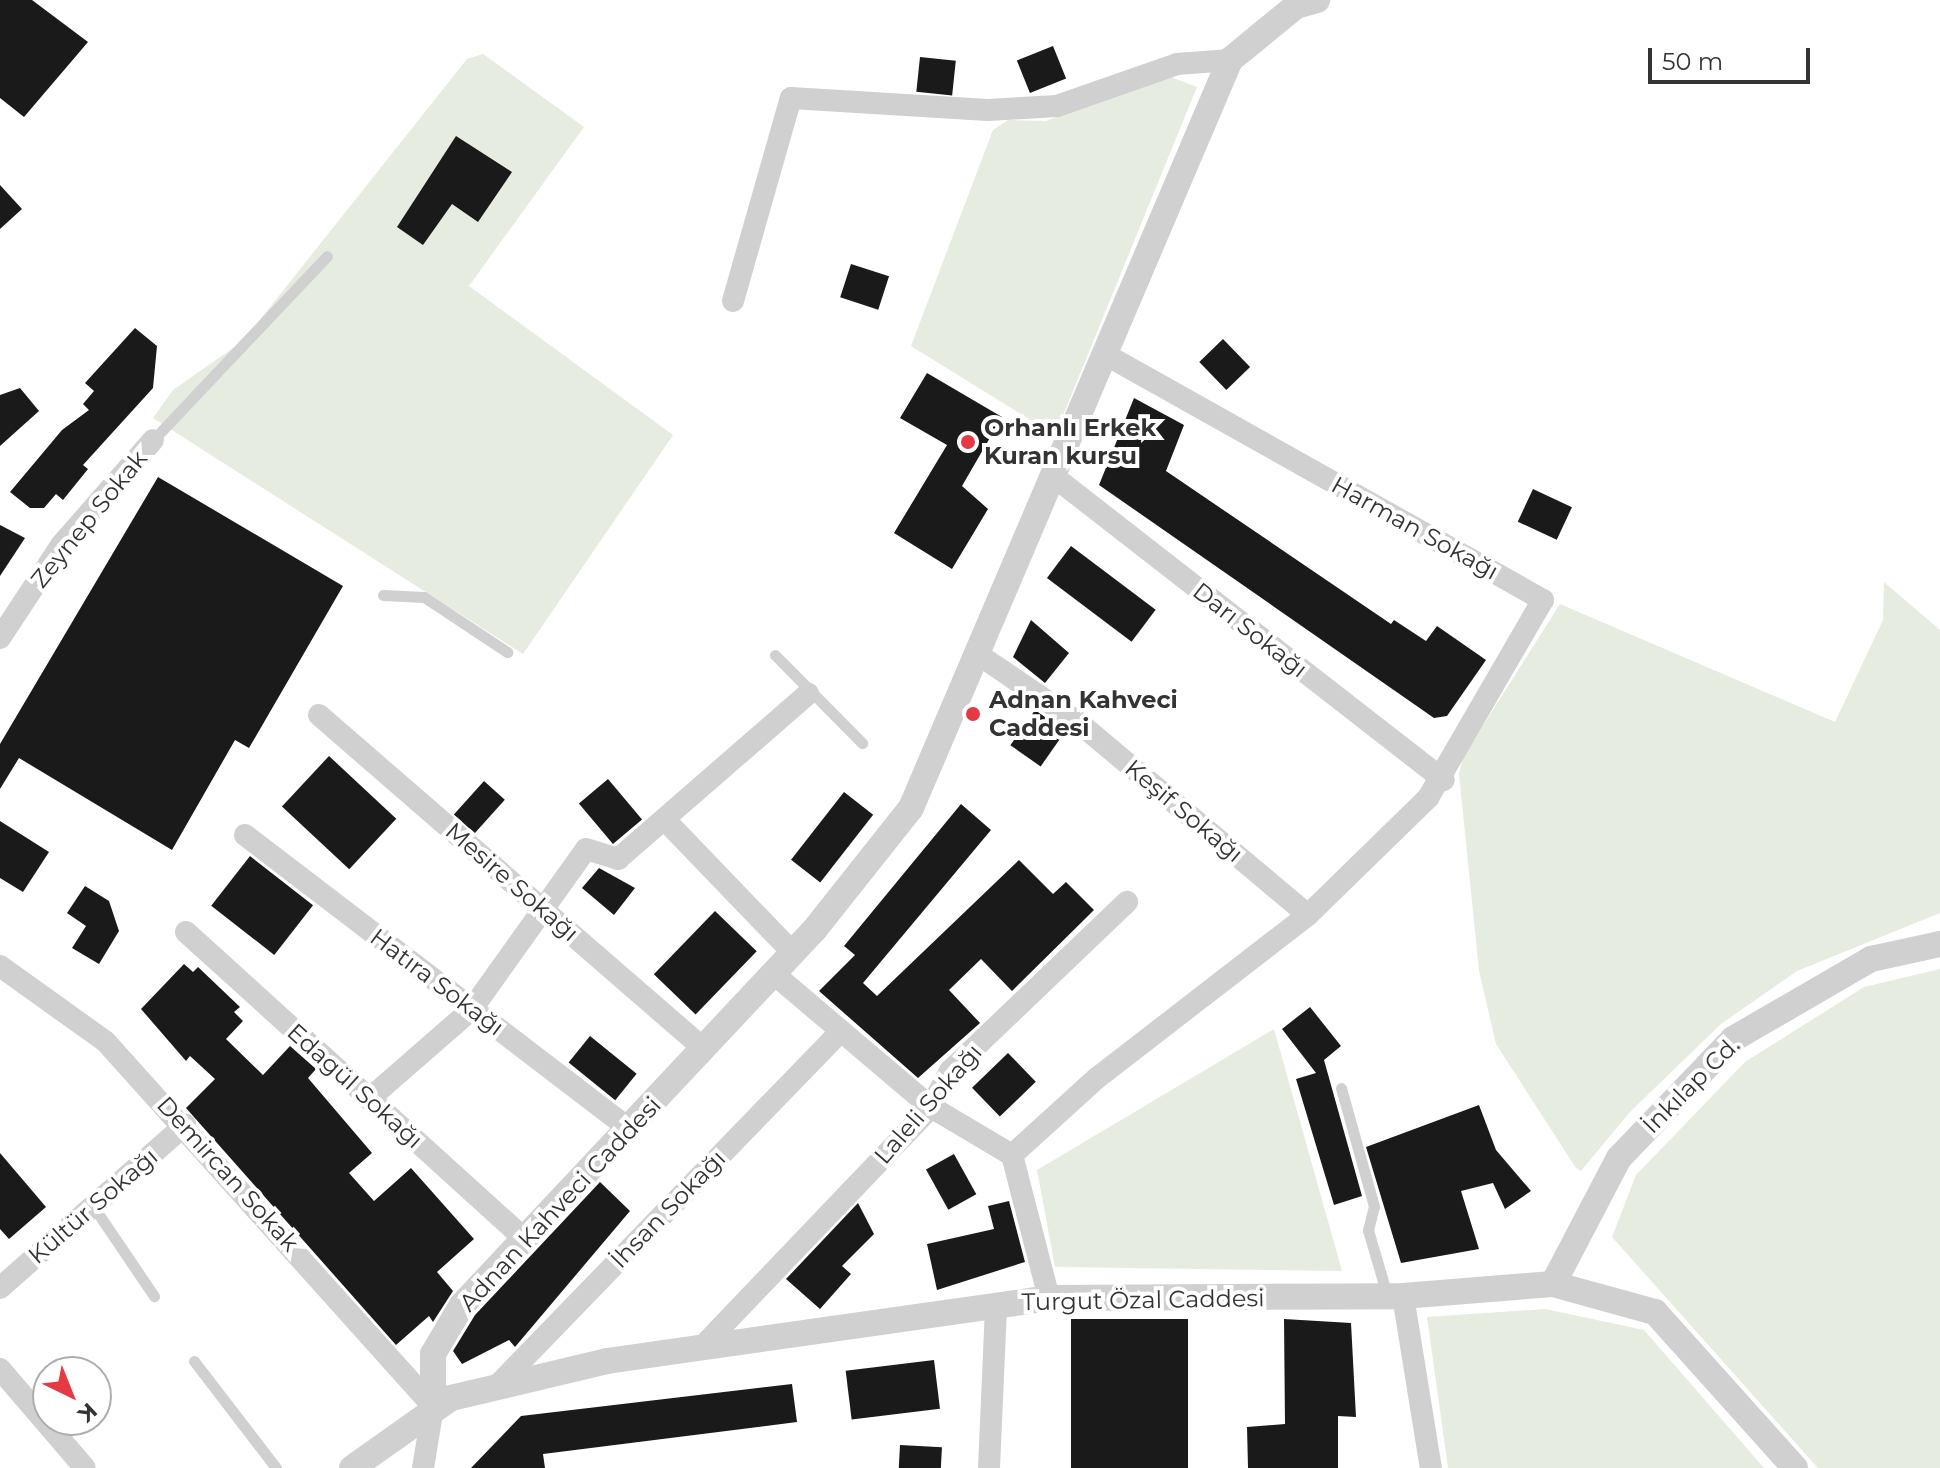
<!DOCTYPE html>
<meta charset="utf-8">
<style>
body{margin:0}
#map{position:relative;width:1940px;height:1468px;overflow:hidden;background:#fff;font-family:Montserrat,sans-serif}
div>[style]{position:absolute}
.green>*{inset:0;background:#e6ecdf}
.building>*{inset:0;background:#1a1a1a;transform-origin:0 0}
.service>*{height:11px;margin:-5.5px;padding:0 5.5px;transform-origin:5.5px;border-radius:5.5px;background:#d0d0d0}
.minor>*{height:22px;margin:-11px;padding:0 11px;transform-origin:11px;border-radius:11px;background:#d0d0d0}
.tertiary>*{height:26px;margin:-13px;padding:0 13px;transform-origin:13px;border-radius:13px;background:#d0d0d0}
.dots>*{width:22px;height:22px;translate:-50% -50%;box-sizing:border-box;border:4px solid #fff;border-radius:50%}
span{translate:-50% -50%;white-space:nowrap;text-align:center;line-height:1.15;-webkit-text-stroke:8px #fff;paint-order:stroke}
.poi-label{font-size:24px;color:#333;font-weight:700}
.left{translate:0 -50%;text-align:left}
.street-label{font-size:24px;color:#333}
.north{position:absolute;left:32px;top:1356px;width:80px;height:80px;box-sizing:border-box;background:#fff;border:2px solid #adadad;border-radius:50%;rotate:137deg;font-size:22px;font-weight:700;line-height:32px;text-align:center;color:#333}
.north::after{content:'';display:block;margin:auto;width:28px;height:36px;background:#e63946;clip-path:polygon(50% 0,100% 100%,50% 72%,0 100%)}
.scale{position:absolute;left:1648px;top:48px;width:162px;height:36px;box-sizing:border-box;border:4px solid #333;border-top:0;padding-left:10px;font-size:24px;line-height:28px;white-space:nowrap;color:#333;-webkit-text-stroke:6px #fff;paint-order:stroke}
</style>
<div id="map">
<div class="green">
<i style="clip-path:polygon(483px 54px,584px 127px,469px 286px,673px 435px,523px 654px,153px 418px,173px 390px,243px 341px,467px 59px)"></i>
<i style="clip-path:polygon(1166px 75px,1197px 87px,1055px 435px,911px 346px,993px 130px,1008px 120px,1046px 121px)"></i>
<i style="clip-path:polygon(1884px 582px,1940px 630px,1940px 913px,1797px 971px,1721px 1024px,1629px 1113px,1581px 1171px,1576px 1168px,1496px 1044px,1479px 971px,1459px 774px,1463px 757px,1560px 604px,1835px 722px,1883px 620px)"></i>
<i style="clip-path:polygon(1940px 969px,1940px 1468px,1818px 1468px,1612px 1237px,1636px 1175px,1745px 1062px,1864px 987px)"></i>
<i style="clip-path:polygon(1274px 1029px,1342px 1271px,1055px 1267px,1037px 1170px)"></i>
<i style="clip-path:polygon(1545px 1309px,1644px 1330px,1764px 1468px,1448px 1468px,1427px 1317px)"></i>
</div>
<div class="building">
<i style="clip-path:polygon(0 0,32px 0,88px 42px,24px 117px,0 98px)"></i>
<i style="left:1053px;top:46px;width:35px;height:39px;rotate:68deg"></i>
<i style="left:920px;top:57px;width:36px;height:35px;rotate:6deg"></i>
<i style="clip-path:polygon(456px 136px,512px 172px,478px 222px,452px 204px,423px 245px,397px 227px)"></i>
<i style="clip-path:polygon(0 185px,22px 209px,0 229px)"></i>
<i style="left:851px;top:264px;width:40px;height:35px;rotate:18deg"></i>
<i style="clip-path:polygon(135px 328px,157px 346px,153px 388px,83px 465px,88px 469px,63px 500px,56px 494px,44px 508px,30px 508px,10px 492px,62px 430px,89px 410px,83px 404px,94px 391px,85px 383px)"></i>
<i style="left:1223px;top:339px;width:39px;height:33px;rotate:46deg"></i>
<i style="clip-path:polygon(927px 373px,1002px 417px,962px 486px,988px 509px,952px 569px,894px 533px,947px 445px,900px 418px)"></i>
<i style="clip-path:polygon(20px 388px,39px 411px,0 446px,0 395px)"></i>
<i style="clip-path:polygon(1134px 398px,1184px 425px,1166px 471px,1391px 624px,1394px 620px,1426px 641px,1437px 626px,1486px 660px,1447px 716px,1434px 718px,1099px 485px)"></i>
<i style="clip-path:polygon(158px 477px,343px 586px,249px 748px,235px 740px,172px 850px,19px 758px,0 789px,0 744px)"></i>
<i style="left:1533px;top:489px;width:43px;height:36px;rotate:25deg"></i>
<i style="clip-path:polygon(0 525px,25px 538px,0 576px)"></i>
<i style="left:1071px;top:546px;width:106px;height:40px;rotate:37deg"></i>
<i style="clip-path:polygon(1031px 620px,1069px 653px,1045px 683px,1013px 657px)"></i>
<i style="left:1035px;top:710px;width:37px;height:43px;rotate:35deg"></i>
<i style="left:329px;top:756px;width:92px;height:69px;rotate:43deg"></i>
<i style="left:608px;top:779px;width:53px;height:38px;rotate:50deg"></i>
<i style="left:484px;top:781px;width:28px;height:45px;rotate:42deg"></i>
<i style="left:844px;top:792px;width:37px;height:86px;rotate:38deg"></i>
<i style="clip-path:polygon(961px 804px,991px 830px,863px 983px,877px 996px,1019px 860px,1053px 894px,1066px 882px,1094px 910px,1012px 991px,981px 959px,949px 990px,980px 1023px,918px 1078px,819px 991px,855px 955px,844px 946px)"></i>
<i style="clip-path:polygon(0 821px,49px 852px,23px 892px,0 878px)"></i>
<i style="left:250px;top:856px;width:80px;height:63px;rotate:38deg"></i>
<i style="clip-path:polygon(599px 868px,635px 888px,614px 915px,582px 888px)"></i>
<i style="clip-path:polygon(85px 886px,109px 901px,119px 931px,99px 964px,72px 948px,86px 926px,67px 913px)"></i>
<i style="left:715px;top:911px;width:58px;height:88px;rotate:44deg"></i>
<i style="clip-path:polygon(184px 964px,193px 972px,198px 967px,240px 1007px,234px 1012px,243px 1021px,226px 1039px,263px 1075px,290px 1046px,316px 1069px,308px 1078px,372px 1153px,349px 1173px,374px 1201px,411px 1168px,474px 1239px,437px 1272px,453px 1291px,433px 1322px,429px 1316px,396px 1345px,186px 1108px,215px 1079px,190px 1056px,186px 1061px,141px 1009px)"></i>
<i style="clip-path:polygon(1310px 1007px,1341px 1046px,1324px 1060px,1362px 1196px,1334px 1205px,1296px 1079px,1316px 1073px,1282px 1029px)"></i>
<i style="left:590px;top:1036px;width:60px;height:34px;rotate:39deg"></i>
<i style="left:1008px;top:1053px;width:40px;height:50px;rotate:46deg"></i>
<i style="clip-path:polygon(1479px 1105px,1496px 1150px,1531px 1191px,1505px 1209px,1493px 1183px,1461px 1191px,1479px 1249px,1401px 1263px,1366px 1147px)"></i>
<i style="clip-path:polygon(0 1153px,46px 1207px,9px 1239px,0 1229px)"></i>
<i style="left:954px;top:1154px;width:46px;height:32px;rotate:61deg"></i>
<i style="clip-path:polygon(600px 1182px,630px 1211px,515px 1347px,509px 1340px,462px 1364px,453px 1351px,475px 1315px)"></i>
<i style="clip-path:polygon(1009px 1201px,1025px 1262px,937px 1290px,927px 1244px,994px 1229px,988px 1206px)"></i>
<i style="clip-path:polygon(858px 1203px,874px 1234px,842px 1266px,851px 1274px,820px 1309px,786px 1279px)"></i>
<i style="left:1071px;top:1319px;width:117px;height:149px"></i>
<i style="clip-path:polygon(1284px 1319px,1351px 1323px,1356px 1417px,1338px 1416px,1338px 1468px,1248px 1468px,1247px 1427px,1285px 1424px)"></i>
<i style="left:934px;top:1360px;width:49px;height:89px;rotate:83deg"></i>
<i style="clip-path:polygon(792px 1384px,797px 1422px,543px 1454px,545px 1468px,471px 1468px,521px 1416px)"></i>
<i style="left:900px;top:1445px;width:42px;height:23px;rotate:3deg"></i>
</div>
<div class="service">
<i style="left:153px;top:440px;width:253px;rotate:-46.6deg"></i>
<i style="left:383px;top:595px;width:41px;rotate:2.8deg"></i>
<i style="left:424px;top:597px;width:100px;rotate:33.5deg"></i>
<i style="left:775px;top:655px;width:124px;rotate:45.3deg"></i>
<i style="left:1341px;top:1088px;width:123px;rotate:74.4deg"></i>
<i style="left:1374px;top:1206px;width:25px;rotate:104deg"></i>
<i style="left:1368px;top:1230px;width:68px;rotate:73.7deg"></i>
<i style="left:93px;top:1206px;width:109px;rotate:55.9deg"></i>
<i style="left:194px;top:1361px;width:135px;rotate:52.5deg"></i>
</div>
<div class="minor">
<i style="left:733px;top:301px;width:211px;rotate:-74.1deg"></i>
<i style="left:791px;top:98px;width:197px;rotate:3.5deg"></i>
<i style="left:988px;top:110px;width:69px;rotate:-3.3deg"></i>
<i style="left:1057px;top:106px;width:127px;rotate:-19.3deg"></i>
<i style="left:1177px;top:64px;width:53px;rotate:-4.3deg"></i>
<i style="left:1057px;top:479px;width:490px;rotate:37.9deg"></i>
<i style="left:0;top:638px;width:113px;rotate:-56.6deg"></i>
<i style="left:62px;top:544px;width:138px;rotate:-48.8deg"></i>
<i style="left:979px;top:655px;width:120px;rotate:34.1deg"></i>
<i style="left:1078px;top:722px;width:300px;rotate:40deg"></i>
<i style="left:319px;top:715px;width:510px;rotate:40.94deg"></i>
<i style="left:667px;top:822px;width:182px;rotate:46.1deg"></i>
<i style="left:245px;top:835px;width:484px;rotate:37.4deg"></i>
<i style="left:186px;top:932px;width:457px;rotate:42.2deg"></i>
<i style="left:0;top:966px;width:130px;rotate:35.6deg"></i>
<i style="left:106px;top:1042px;width:490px;rotate:48.1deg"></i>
<i style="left:433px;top:1407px;width:62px;rotate:99.3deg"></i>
<i style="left:774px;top:974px;width:206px;rotate:40.3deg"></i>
<i style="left:931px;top:1107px;width:94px;rotate:30.7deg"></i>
<i style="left:1012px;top:1155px;width:148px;rotate:75.5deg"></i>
<i style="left:369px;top:1099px;width:137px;rotate:-41.1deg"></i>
<i style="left:472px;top:1009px;width:196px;rotate:-54.5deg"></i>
<i style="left:586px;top:849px;width:34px;rotate:17deg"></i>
<i style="left:618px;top:859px;width:252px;rotate:-41deg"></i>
<i style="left:1012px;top:1155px;width:115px;rotate:-42.2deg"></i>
<i style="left:1097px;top:1078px;width:267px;rotate:-37.7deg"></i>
<i style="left:1308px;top:915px;width:168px;rotate:-44.3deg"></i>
<i style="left:1428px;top:798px;width:229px;rotate:-59.9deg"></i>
<i style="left:1543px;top:600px;width:499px;rotate:-150.7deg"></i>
<i style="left:0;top:1288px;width:247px;rotate:-41.4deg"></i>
<i style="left:1403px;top:1296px;width:174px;rotate:80.8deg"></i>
<i style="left:701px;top:1348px;width:333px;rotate:-46.3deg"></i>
<i style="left:931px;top:1107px;width:41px;rotate:-62.2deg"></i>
<i style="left:950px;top:1071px;width:245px;rotate:-43.7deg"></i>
<i style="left:0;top:1369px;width:130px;rotate:49.4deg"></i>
<i style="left:495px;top:1388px;width:497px;rotate:-45.9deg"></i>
<i style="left:989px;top:1468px;width:163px;rotate:-87.5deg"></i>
</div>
<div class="tertiary">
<i style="left:1553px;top:1284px;width:142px;rotate:-62.4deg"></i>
<i style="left:1619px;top:1158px;width:165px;rotate:-46.2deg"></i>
<i style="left:1733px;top:1039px;width:160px;rotate:-30.1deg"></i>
<i style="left:1871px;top:959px;width:71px;rotate:-12.3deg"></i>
<i style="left:433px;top:1407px;width:53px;rotate:-90deg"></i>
<i style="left:433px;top:1354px;width:57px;rotate:-59.4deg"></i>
<i style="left:462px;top:1305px;width:516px;rotate:-46.81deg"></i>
<i style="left:815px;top:929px;width:154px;rotate:-51.6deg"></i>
<i style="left:911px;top:808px;width:813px;rotate:-66.9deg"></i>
<i style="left:1230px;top:60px;width:85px;rotate:-39.3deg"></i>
<i style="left:1296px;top:6px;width:22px;rotate:-16deg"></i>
<i style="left:352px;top:1468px;width:121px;rotate:-35.3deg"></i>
<i style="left:451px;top:1398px;width:160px;rotate:-13.3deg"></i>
<i style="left:607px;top:1361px;width:446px;rotate:-8.1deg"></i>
<i style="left:1049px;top:1298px;width:354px;rotate:-0.3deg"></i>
<i style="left:1403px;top:1296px;width:150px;rotate:-4.6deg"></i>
<i style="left:1553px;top:1284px;width:106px;rotate:15.4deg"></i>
<i style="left:1655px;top:1312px;width:210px;rotate:48.1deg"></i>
</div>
<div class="dots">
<i style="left:968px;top:442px;background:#e63946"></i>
<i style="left:973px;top:714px;background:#e63946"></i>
</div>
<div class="poi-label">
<span class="left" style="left:984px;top:442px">Orhanlı Erkek<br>Kuran kursu</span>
<span class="left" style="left:989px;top:714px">Adnan Kahveci<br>Caddesi</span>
</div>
<div class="street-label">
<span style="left:89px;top:519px;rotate:-51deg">Zeynep Sokak</span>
<span style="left:1415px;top:528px;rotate:29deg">Harman Sokağı</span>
<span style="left:1250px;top:630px;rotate:38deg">Darı Sokağı</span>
<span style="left:1184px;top:811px;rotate:40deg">Keşif Sokağı</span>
<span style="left:512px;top:882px;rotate:41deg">Mesire Sokağı</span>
<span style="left:437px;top:982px;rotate:37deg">Hatıra Sokağı</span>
<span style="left:1691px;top:1085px;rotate:-45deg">İnkılap Cd.</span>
<span style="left:355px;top:1086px;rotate:42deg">Edagül Sokağı</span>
<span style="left:928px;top:1104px;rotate:-49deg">Laleli Sokağı</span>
<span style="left:228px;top:1174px;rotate:48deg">Demircan Sokak</span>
<span style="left:560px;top:1204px;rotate:-47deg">Adnan Kahveci Caddesi</span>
<span style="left:93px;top:1206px;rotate:-41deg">Kültür Sokağı</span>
<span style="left:668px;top:1209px;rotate:-46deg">İhsan Sokağı</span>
<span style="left:1143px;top:1300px;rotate:-1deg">Turgut Özal Caddesi</span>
</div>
<div class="north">K</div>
<div class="scale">50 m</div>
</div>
